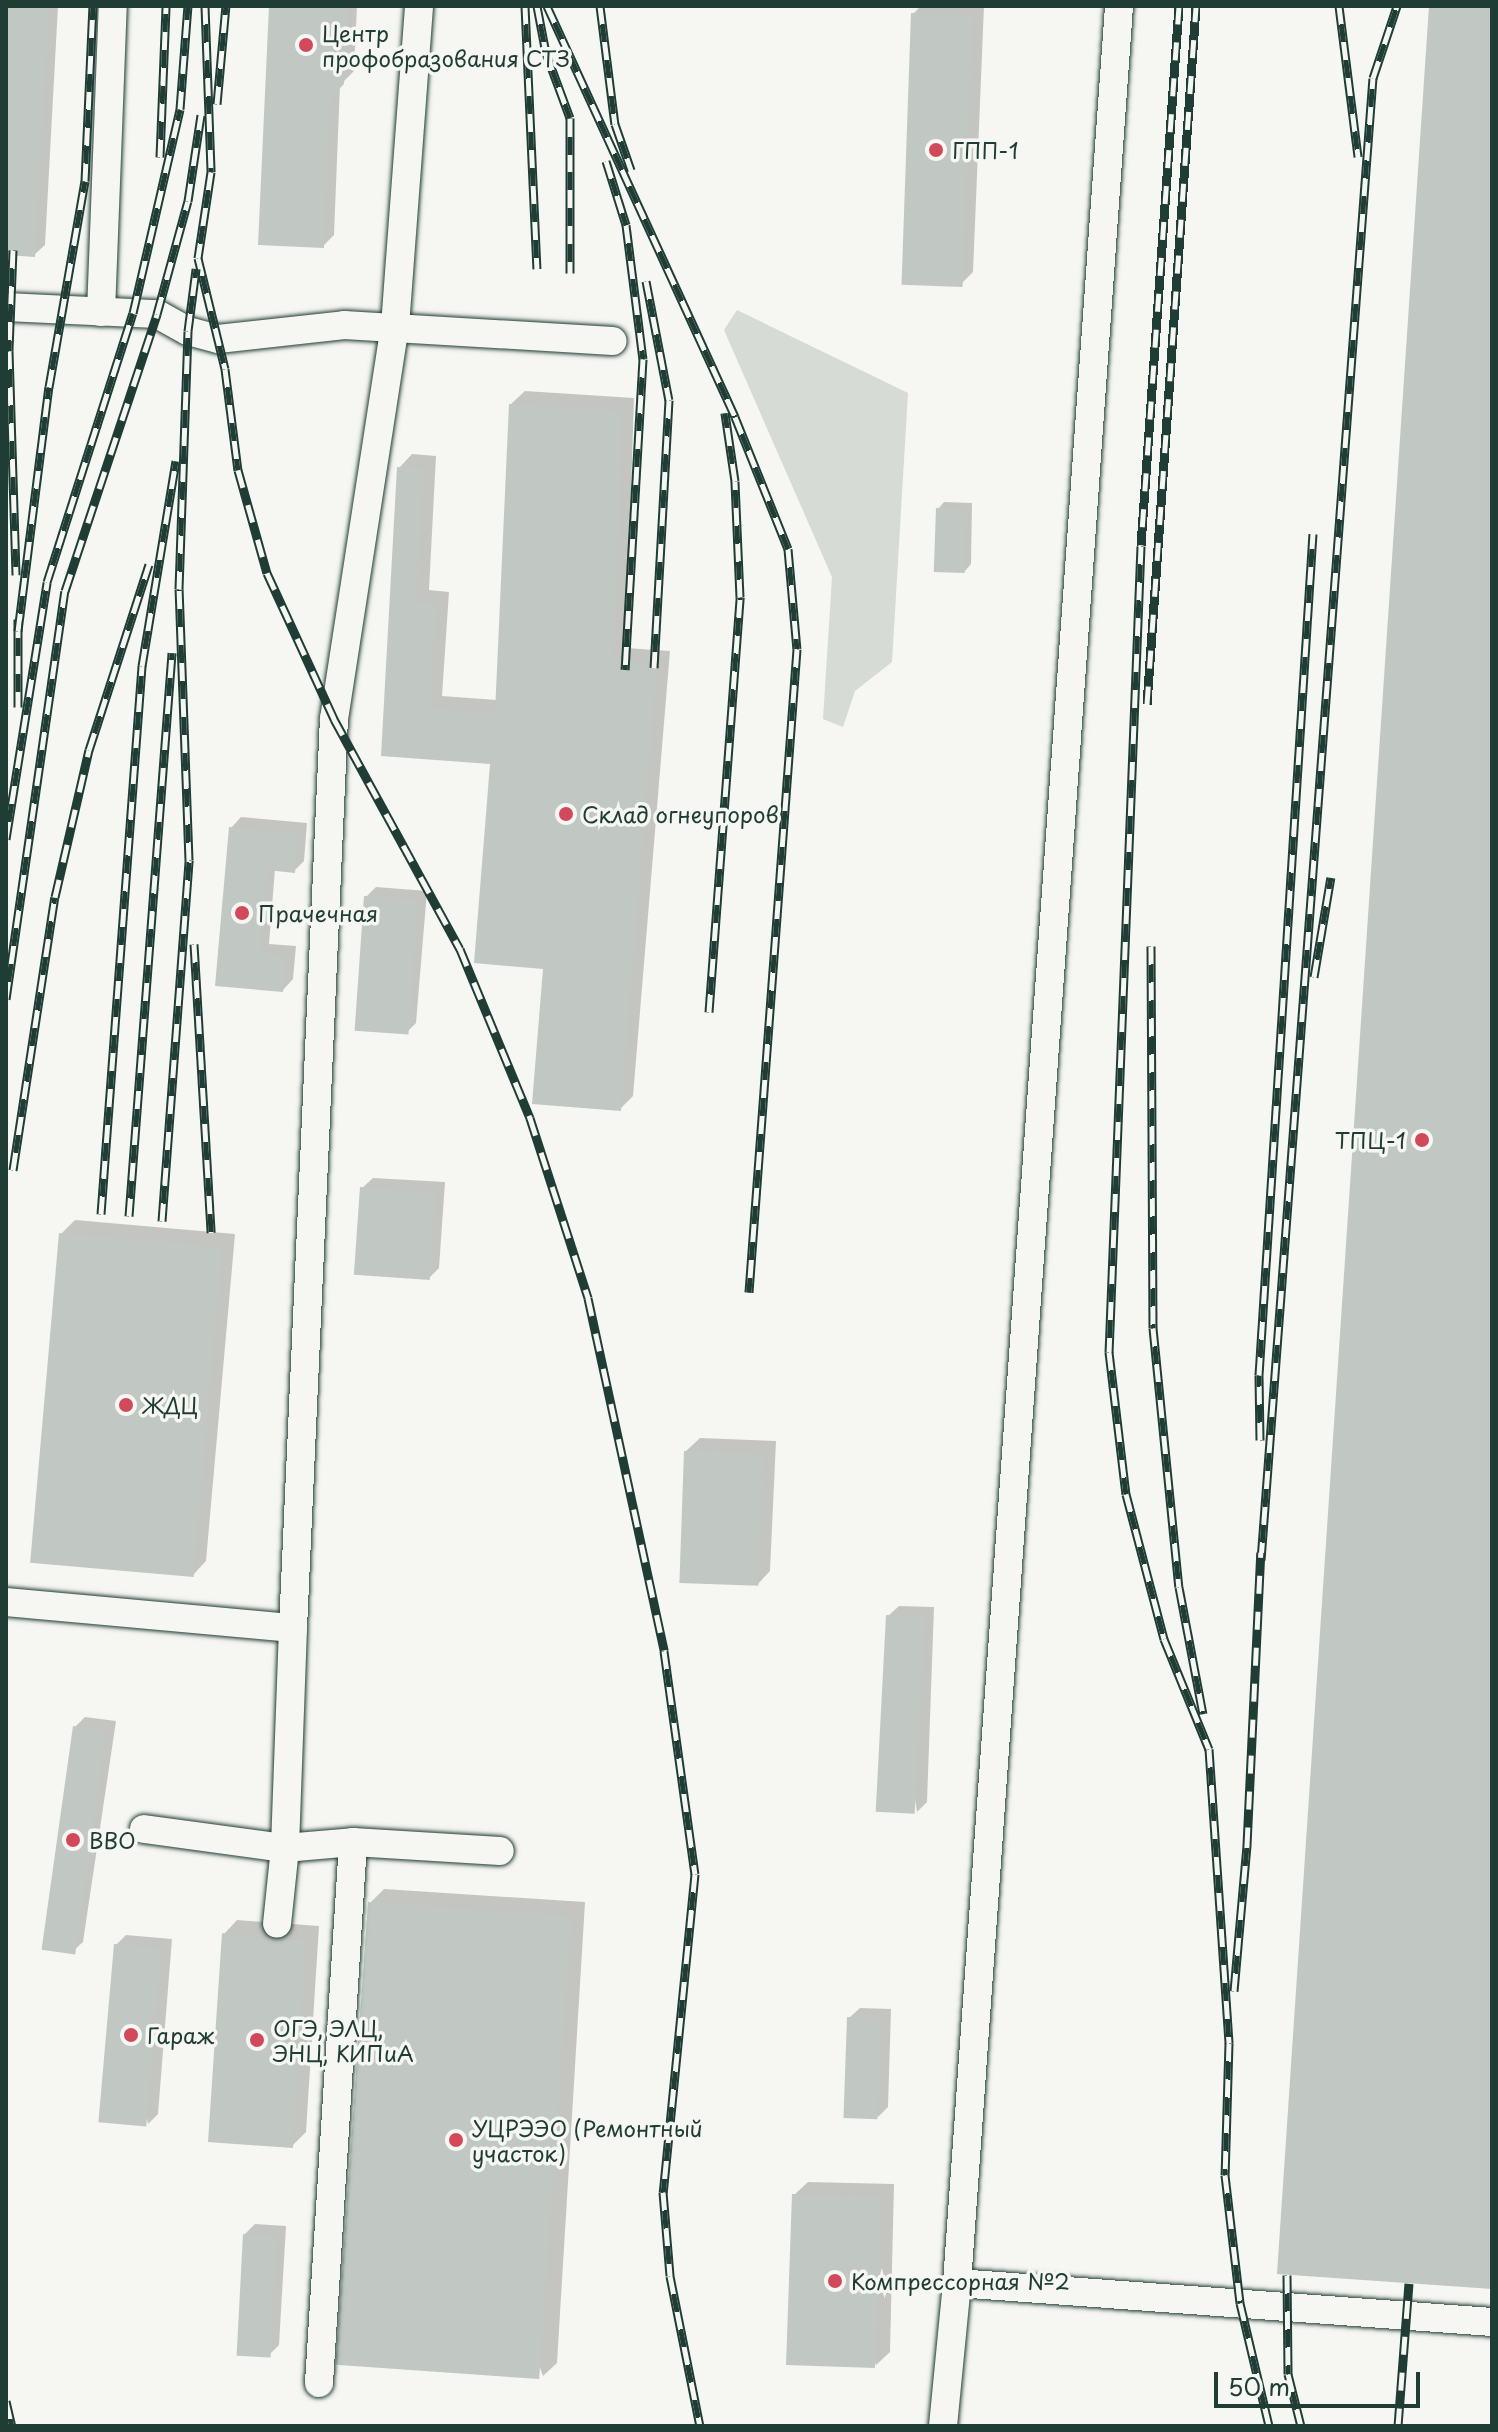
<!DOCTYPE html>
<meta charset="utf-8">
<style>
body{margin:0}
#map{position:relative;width:1498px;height:2432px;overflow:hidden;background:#f6f6f2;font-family:"Playpen Sans",sans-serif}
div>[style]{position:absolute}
.green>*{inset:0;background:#d6dbd6}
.shadow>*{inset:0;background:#0003}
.building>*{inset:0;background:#c1c8c3;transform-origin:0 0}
.roads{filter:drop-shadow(0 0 2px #1f3d34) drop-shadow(0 0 2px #1f3d34)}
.minor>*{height:28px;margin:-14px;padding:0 14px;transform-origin:14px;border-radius:14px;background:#f6f6f2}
.rail>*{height:9px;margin-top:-4.5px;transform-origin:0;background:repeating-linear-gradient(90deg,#f6f6f2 0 18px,#1f3d34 0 36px);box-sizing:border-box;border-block:2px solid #1f3d34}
.dots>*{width:22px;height:22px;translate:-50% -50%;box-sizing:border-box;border:4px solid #f6f6f2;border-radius:50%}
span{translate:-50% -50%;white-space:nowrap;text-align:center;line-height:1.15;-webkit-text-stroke:7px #f6f6f2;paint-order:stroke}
.poi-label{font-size:22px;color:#1f3d34}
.left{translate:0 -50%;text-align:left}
.right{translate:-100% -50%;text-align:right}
.frame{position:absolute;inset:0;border:8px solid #1f3d34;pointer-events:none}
.scale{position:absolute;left:1214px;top:2372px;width:206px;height:36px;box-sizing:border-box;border:4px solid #1f3d34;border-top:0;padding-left:10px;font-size:24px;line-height:28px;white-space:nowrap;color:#1f3d34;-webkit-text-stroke:6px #f6f6f2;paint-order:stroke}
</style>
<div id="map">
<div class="green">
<i style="clip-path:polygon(737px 310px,908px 393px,892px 662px,855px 691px,843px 727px,823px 719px,832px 577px,724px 330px)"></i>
</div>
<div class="shadow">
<i style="clip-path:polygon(6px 6px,58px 6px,45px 245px,34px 255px,6px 253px)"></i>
<i style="clip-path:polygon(271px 6px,357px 6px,354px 71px,340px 85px,334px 235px,323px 246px)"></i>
<i style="clip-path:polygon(921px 6px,984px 6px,973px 272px,959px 286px,913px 14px)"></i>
<i style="clip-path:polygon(525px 391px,634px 398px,626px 648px,670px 651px,633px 1096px,620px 1109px,545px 967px,493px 762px,383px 754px,399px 468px,412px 454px,436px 456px,429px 590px,449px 592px,442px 696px,497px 700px,511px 404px)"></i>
<i style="clip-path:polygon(944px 502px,972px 503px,971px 564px,965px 571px,938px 509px)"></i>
<i style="clip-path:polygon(241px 817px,307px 823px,304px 861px,294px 871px,275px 869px,269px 944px,296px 946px,293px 979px,283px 990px,217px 984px,231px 828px)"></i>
<i style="clip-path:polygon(376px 887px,427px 891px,416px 1023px,406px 1033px,366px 897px)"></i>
<i style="clip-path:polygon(373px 1178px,445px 1182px,439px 1268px,429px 1278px,362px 1188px)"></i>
<i style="clip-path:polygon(75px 1220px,235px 1234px,206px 1561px,193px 1575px,61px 1234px)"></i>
<i style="clip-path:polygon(700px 1438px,776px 1441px,770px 1571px,757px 1585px,686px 1451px)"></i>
<i style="clip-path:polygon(899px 1606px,934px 1607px,927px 1802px,917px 1812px,888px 1616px)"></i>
<i style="clip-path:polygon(85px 1717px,116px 1721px,83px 1942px,72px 1952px,75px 1727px)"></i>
<i style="clip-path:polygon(384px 1889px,585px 1902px,557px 2363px,543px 2376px,370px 1903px)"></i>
<i style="clip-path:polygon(237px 1920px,319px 1926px,306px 2132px,292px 2146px,224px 1934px)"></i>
<i style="clip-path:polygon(126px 1935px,172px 1939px,158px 2114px,148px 2124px,116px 1945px)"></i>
<i style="clip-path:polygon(860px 2008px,891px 2009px,888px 2107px,878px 2117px,849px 2018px)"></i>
<i style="clip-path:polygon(808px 2182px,894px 2184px,890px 2352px,876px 2365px,794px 2195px)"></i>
<i style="clip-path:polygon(255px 2224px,286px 2226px,279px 2345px,269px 2355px,245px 2234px)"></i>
</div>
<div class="building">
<i style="clip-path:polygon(6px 6px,49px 6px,35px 257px,6px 255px)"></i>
<i style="clip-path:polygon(269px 6px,348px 6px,344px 84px,330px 98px,324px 248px,258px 245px)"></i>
<i style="clip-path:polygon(1429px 6px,1492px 6px,1492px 2289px,1277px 2274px)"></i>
<i style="left:911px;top:13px;width:61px;height:272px;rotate:2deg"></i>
<i style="clip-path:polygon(509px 404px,622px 411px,614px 660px,657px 664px,621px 1111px,532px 1104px,543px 969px,474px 963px,490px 764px,381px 756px,397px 467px,424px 468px,416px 603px,437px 604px,430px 708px,495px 713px)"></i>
<i style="left:936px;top:508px;width:31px;height:64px;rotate:2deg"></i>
<i style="clip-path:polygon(229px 827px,298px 833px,295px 873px,267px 870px,260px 953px,286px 956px,283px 992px,215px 986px)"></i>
<i style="left:364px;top:896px;width:54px;height:135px;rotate:4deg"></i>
<i style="left:360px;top:1187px;width:76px;height:88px;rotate:4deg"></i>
<i style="left:59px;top:1233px;width:164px;height:331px;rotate:5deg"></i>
<i style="left:684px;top:1451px;width:79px;height:132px;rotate:2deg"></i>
<i style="left:886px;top:1615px;width:39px;height:197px;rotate:3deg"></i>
<i style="left:73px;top:1726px;width:34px;height:226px;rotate:8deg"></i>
<i style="left:368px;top:1902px;width:204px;height:464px;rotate:4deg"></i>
<i style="clip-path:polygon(222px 1933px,276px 1941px,306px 1939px,293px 2148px,208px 2142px)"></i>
<i style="left:114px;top:1944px;width:48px;height:179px;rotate:5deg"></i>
<i style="left:847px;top:2017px;width:34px;height:101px;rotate:2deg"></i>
<i style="left:792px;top:2194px;width:89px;height:171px;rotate:2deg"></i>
<i style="left:243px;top:2234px;width:34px;height:122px;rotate:3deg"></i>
</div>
<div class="roads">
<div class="minor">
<i style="left:6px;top:307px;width:151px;rotate:2.7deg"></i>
<i style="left:157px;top:314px;width:35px;rotate:29deg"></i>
<i style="left:188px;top:331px;width:31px;rotate:15deg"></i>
<i style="left:218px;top:339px;width:127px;rotate:-6.3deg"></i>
<i style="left:344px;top:325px;width:269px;rotate:3.4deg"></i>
<i style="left:101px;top:312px;width:306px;rotate:-87.8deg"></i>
<i style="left:6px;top:1602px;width:288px;rotate:5.2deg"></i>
<i style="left:293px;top:1628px;width:220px;rotate:92.1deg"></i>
<i style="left:285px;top:1848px;width:76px;rotate:96deg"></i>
<i style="left:293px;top:1628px;width:910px;rotate:-87.42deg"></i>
<i style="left:334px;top:719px;width:398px;rotate:-81.2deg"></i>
<i style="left:395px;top:326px;width:321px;rotate:-85.7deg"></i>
<i style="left:144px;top:1829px;width:142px;rotate:7.7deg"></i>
<i style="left:285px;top:1848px;width:68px;rotate:-5deg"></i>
<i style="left:353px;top:1842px;width:147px;rotate:3.5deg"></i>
<i style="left:957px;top:2283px;width:536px;rotate:4.17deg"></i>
<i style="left:319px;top:2383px;width:542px;rotate:-86.4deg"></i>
<i style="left:943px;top:2426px;width:144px;rotate:-84.4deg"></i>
<i style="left:957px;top:2283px;width:2283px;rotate:-85.93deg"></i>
</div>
</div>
<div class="rail">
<i style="left:205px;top:6px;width:166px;rotate:87.9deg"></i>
<i style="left:211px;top:172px;width:87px;rotate:98.6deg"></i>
<i style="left:198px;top:258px;width:114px;rotate:76.3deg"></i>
<i style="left:225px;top:369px;width:102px;rotate:82.7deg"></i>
<i style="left:238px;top:470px;width:107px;rotate:74.3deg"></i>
<i style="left:267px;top:573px;width:161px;rotate:65.3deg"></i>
<i style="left:334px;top:719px;width:262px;rotate:61.3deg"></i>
<i style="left:460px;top:949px;width:183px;rotate:67.5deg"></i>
<i style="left:530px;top:1118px;width:189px;rotate:72.1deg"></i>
<i style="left:588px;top:1298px;width:361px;rotate:77.8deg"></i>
<i style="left:664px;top:1651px;width:225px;rotate:82.1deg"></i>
<i style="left:695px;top:1874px;width:320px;rotate:95.7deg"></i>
<i style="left:663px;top:2192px;width:84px;rotate:85.2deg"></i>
<i style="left:670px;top:2276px;width:153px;rotate:78.7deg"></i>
<i style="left:525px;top:6px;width:263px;rotate:87.4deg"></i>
<i style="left:537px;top:6px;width:48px;rotate:79.2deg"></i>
<i style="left:546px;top:53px;width:69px;rotate:69.7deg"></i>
<i style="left:570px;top:118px;width:155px;rotate:90deg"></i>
<i style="left:547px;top:6px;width:452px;rotate:65.4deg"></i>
<i style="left:735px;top:417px;width:142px;rotate:68.1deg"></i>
<i style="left:788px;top:549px;width:100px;rotate:84.9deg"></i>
<i style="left:797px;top:649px;width:645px;rotate:94.27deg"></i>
<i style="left:600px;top:6px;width:119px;rotate:82.8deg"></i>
<i style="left:615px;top:124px;width:49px;rotate:70.8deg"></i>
<i style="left:1179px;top:6px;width:541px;rotate:94.03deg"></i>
<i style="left:1141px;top:546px;width:807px;rotate:92.27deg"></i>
<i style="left:1109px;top:1352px;width:143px;rotate:83.2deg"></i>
<i style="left:1126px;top:1494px;width:150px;rotate:75.3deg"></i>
<i style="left:1164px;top:1639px;width:119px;rotate:67.8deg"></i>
<i style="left:1209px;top:1749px;width:295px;rotate:86.1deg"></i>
<i style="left:1229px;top:2043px;width:132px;rotate:91.7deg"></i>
<i style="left:1225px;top:2175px;width:129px;rotate:83.3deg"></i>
<i style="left:1240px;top:2303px;width:126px;rotate:76.7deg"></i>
<i style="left:1339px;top:6px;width:152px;rotate:82.8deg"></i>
<i style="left:217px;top:104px;width:98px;rotate:-84.8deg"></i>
<i style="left:160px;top:157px;width:151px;rotate:-87.7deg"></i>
<i style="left:606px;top:161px;width:67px;rotate:72.6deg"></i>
<i style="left:626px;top:225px;width:135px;rotate:82.8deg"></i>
<i style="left:643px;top:359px;width:311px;rotate:93.3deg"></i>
<i style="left:13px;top:250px;width:101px;rotate:92.3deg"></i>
<i style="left:9px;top:351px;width:224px;rotate:88.2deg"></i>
<i style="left:646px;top:281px;width:121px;rotate:79.1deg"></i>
<i style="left:669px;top:400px;width:268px;rotate:93.2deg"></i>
<i style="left:18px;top:619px;width:88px;rotate:90deg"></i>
<i style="left:18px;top:631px;width:246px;rotate:-82.8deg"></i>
<i style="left:49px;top:387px;width:209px;rotate:-80.1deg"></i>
<i style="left:85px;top:181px;width:175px;rotate:-87.4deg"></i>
<i style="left:1147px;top:704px;width:700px;rotate:-85.98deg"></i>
<i style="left:6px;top:839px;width:260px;rotate:-80.9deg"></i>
<i style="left:47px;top:582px;width:282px;rotate:-72.3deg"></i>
<i style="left:133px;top:313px;width:209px;rotate:-77deg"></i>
<i style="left:180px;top:109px;width:103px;rotate:-85.6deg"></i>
<i style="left:194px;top:944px;width:289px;rotate:86.6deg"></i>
<i style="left:1151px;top:946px;width:382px;rotate:89.7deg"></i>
<i style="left:1153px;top:1328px;width:260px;rotate:84.3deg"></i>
<i style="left:1179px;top:1587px;width:129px;rotate:79.3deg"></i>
<i style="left:1314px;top:977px;width:101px;rotate:-80.4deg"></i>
<i style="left:6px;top:999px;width:412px;rotate:-81.8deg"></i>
<i style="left:65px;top:591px;width:292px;rotate:-71.6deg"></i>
<i style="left:157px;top:314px;width:117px;rotate:-74.7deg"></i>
<i style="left:188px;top:201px;width:87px;rotate:-81.4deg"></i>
<i style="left:709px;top:1012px;width:416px;rotate:-85.7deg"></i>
<i style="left:740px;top:597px;width:116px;rotate:-92.5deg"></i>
<i style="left:735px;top:481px;width:69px;rotate:-98.4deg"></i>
<i style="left:13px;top:1170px;width:276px;rotate:-81.3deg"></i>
<i style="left:55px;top:897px;width:151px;rotate:-77deg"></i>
<i style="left:89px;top:750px;width:195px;rotate:-72.1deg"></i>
<i style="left:101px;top:1214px;width:550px;rotate:-85.72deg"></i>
<i style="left:142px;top:666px;width:208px;rotate:-80.6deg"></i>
<i style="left:129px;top:1216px;width:565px;rotate:-85.63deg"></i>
<i style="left:162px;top:1221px;width:362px;rotate:-85.7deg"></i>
<i style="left:189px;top:860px;width:271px;rotate:-92.1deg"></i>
<i style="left:179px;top:589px;width:258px;rotate:-88deg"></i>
<i style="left:188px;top:331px;width:63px;rotate:-82.6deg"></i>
<i style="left:1260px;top:1440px;width:65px;rotate:-90.9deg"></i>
<i style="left:1259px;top:1375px;width:843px;rotate:-86.33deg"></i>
<i style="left:1261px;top:1560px;width:1486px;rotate:-85.68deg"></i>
<i style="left:1373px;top:78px;width:76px;rotate:-71.6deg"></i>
<i style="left:1234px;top:1991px;width:147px;rotate:-84.9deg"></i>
<i style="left:1247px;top:1845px;width:293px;rotate:-87.3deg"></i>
<i style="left:1287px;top:2275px;width:99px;rotate:89.4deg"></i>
<i style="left:1288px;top:2374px;width:54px;rotate:76deg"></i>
<i style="left:6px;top:2401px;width:26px;rotate:77deg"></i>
<i style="left:1398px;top:2426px;width:143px;rotate:-85.6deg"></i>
</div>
<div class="dots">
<i style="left:306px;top:45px;background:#d1495b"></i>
<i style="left:936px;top:150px;background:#d1495b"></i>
<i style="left:566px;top:814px;background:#d1495b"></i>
<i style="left:242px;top:913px;background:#d1495b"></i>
<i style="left:1422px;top:1140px;background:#d1495b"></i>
<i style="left:126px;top:1405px;background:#d1495b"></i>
<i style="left:73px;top:1840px;background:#d1495b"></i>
<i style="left:131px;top:2035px;background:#d1495b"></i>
<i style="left:257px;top:2040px;background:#d1495b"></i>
<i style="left:456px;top:2140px;background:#d1495b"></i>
<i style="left:835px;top:2281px;background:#d1495b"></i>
</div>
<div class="poi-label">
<span class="left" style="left:322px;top:45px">Центр<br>профобразования СТЗ</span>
<span class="left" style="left:952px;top:150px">ГПП-1</span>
<span class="left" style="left:582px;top:814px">Склад огнеупоров</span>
<span class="left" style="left:258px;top:913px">Прачечная</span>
<span class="right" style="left:1406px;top:1140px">ТПЦ-1</span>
<span class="left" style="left:142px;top:1405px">ЖДЦ</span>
<span class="left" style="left:89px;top:1840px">ВВО</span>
<span class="left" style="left:273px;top:2040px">ОГЭ, ЭЛЦ,<br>ЭНЦ, КИПиА</span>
<span class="left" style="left:147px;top:2035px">Гараж</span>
<span class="left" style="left:472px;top:2140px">УЦРЭЭО (Ремонтный<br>участок)</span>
<span class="left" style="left:851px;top:2281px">Компрессорная №2</span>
</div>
<div class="frame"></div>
<div class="scale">50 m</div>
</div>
